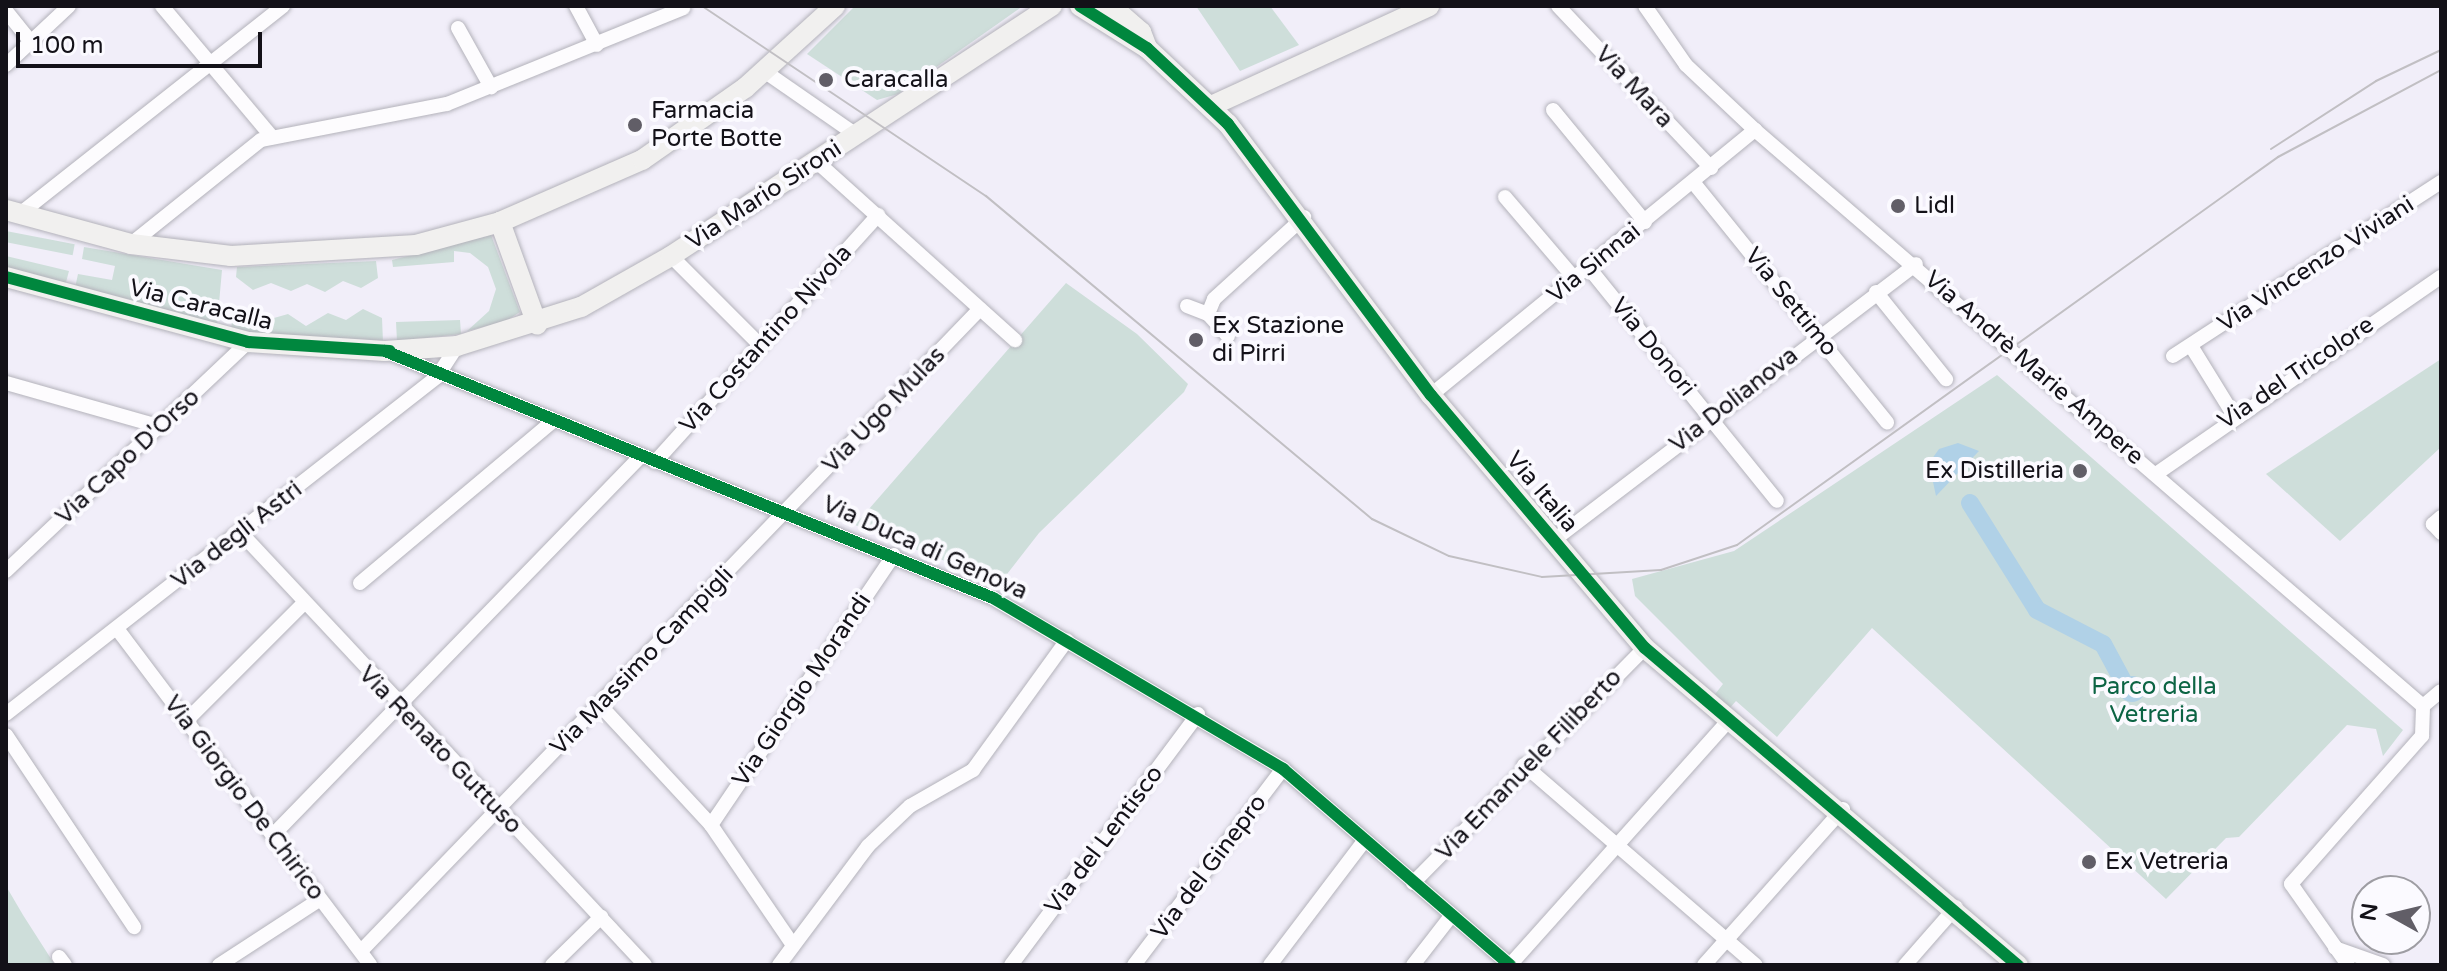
<!DOCTYPE html>
<meta charset="utf-8">
<style>
body{margin:0}
#map{position:relative;width:2447px;height:971px;overflow:hidden;background:#f1eef9;font-family:"Varela Round",sans-serif}
div>[style]{position:absolute}
.green>*{inset:0;background:#cededa;transform-origin:0 0}
.water>*{inset:0;background:#b0d1e7}
.round{border-radius:50%}
.canal>*{height:18px;margin:-9px;padding:0 9px;transform-origin:9px;border-radius:9px;background:#b0d1e7}
.roads{filter:drop-shadow(0 0 2px #b3b2ba) drop-shadow(0 0 2px #b3b2ba)}
.street>*{height:14px;margin:-7px;padding:0 7px;transform-origin:7px;border-radius:7px;background:#fdfcfe}
.secondary>*{height:20px;margin:-10px;padding:0 10px;transform-origin:10px;border-radius:10px;background:#f1f0ef}
.tram>*{height:2px;margin:-1px;padding:0 1px;transform-origin:1px;border-radius:1px;background:#c1bfc3}
.cycleway>*{height:12px;margin:-6px;padding:0 6px;transform-origin:6px;border-radius:6px;background:#00873e}
.dots>*{width:22px;height:22px;translate:-50% -50%;box-sizing:border-box;border:4px solid #fbfaff;border-radius:50%}
span{translate:-50% -50%;white-space:nowrap;text-align:center;line-height:1.15;-webkit-text-stroke:8px #fbfaff;paint-order:stroke}
.poi-label{font-size:24px;color:#131118}
.left{translate:0 -50%;text-align:left}
.right{translate:-100% -50%;text-align:right}
.street-label{font-size:24px;color:#131118}
.park-label{font-size:24px;color:#0c6444}
.frame{position:absolute;inset:0;border:8px solid #131118;pointer-events:none}
.north{position:absolute;left:2351px;top:875px;width:80px;height:80px;box-sizing:border-box;background:#fbfaff;border:2px solid #9e9da3;border-radius:50%;rotate:278deg;font-size:22px;font-weight:700;line-height:32px;text-align:center;color:#131118}
.north::after{content:'';display:block;margin:auto;width:28px;height:36px;background:#615e67;clip-path:polygon(50% 0,100% 100%,50% 72%,0 100%)}
.scale{position:absolute;left:16px;top:32px;width:246px;height:36px;box-sizing:border-box;border:4px solid #131118;border-top:0;padding-left:10px;font-size:24px;line-height:28px;white-space:nowrap;color:#131118;-webkit-text-stroke:6px #fbfaff;paint-order:stroke}
</style>
<div id="map">
<div class="green">
<i style="clip-path:polygon(855px 6px,1023px 6px,898px 94px,877px 100px,807px 54px)"></i>
<i style="clip-path:polygon(1196px 6px,1270px 6px,1299px 45px,1240px 71px)"></i>
<i style="left:6px;top:231px;width:70px;height:11px;rotate:11deg"></i>
<i style="clip-path:polygon(491px 235px,520px 312px,506px 321px,467px 331px,489px 311px,496px 289px,488px 267px,470px 253px,454px 251px,454px 262px,393px 267px,392px 260px)"></i>
<i style="clip-path:polygon(84px 247px,222px 270px,217px 326px,75px 288px,78px 274px,112px 280px,115px 266px,82px 259px)"></i>
<i style="clip-path:polygon(6px 256px,69px 271px,65px 286px,6px 269px)"></i>
<i style="clip-path:polygon(376px 261px,378px 278px,361px 288px,343px 281px,325px 292px,307px 284px,291px 291px,271px 283px,253px 290px,236px 277px,237px 267px)"></i>
<i style="clip-path:polygon(1066px 283px,1137px 334px,1188px 384px,1184px 392px,1039px 533px,1000px 583px,855px 525px)"></i>
<i style="clip-path:polygon(363px 309px,382px 318px,383px 342px,231px 332px,232px 320px,251px 310px,267px 320px,288px 314px,306px 326px,328px 313px,346px 320px)"></i>
<i style="clip-path:polygon(460px 320px,461px 334px,397px 341px,396px 322px)"></i>
<i style="clip-path:polygon(2441px 359px,2441px 447px,2340px 541px,2266px 474px)"></i>
<i style="clip-path:polygon(1997px 375px,2403px 730px,2383px 756px,2376px 729px,2347px 725px,2239px 837px,2226px 838px,2166px 899px,1872px 628px,1777px 737px,1736px 701px,1728px 710px,1712px 698px,1723px 684px,1635px 596px,1632px 579px,1734px 551px)"></i>
<i style="clip-path:polygon(6px 886px,23px 915px,55px 965px,6px 965px)"></i>
</div>
<div class="water">
<i style="clip-path:polygon(1958px 443px,1979px 451px,1936px 496px,1929px 463px,1939px 449px)"></i>
<i class="round" style="left:2119px;top:676px;width:26px;height:26px"></i>
</div>
<div class="canal">
<i style="left:1970px;top:503px;width:126px;rotate:57.9deg"></i>
<i style="left:2037px;top:610px;width:74px;rotate:27.3deg"></i>
<i style="left:2103px;top:644px;width:42px;rotate:61.6deg"></i>
</div>
<div class="roads">
<div class="street">
<i style="left:162px;top:6px;width:171px;rotate:50deg"></i>
<i style="left:576px;top:6px;width:44px;rotate:61.7deg"></i>
<i style="left:1558px;top:6px;width:223px;rotate:46.6deg"></i>
<i style="left:1645px;top:6px;width:72px;rotate:55.2deg"></i>
<i style="left:1686px;top:65px;width:95px;rotate:43.3deg"></i>
<i style="left:1755px;top:130px;width:882px;rotate:40.77deg"></i>
<i style="left:6px;top:11px;width:38px;rotate:51deg"></i>
<i style="left:458px;top:28px;width:68px;rotate:60.8deg"></i>
<i style="left:6px;top:65px;width:86px;rotate:-43.1deg"></i>
<i style="left:764px;top:71px;width:111px;rotate:34.7deg"></i>
<i style="left:1553px;top:110px;width:145px;rotate:50.6deg"></i>
<i style="left:816px;top:161px;width:268px;rotate:42deg"></i>
<i style="left:1693px;top:182px;width:309px;rotate:51.1deg"></i>
<i style="left:1505px;top:197px;width:108px;rotate:49.5deg"></i>
<i style="left:21px;top:213px;width:334px;rotate:-38.3deg"></i>
<i style="left:131px;top:244px;width:166px;rotate:-38.7deg"></i>
<i style="left:261px;top:140px;width:189px;rotate:-11deg"></i>
<i style="left:447px;top:104px;width:255px;rotate:-22.1deg"></i>
<i style="left:671px;top:256px;width:127px;rotate:45deg"></i>
<i style="left:1589px;top:268px;width:299px;rotate:51.1deg"></i>
<i style="left:1876px;top:292px;width:112px;rotate:51.2deg"></i>
<i style="left:1187px;top:306px;width:22px;rotate:21deg"></i>
<i style="left:1228px;top:336px;width:30px;rotate:-132deg"></i>
<i style="left:1208px;top:314px;width:16px;rotate:-68deg"></i>
<i style="left:1214px;top:299px;width:122px;rotate:-42.3deg"></i>
<i style="left:2191px;top:346px;width:80px;rotate:58.3deg"></i>
<i style="left:385px;top:351px;width:656px;rotate:22.11deg"></i>
<i style="left:993px;top:598px;width:337px;rotate:30.5deg"></i>
<i style="left:1283px;top:769px;width:300px;rotate:40.8deg"></i>
<i style="left:2173px;top:356px;width:320px;rotate:-33deg"></i>
<i style="left:6px;top:383px;width:161px;rotate:15.8deg"></i>
<i style="left:1431px;top:395px;width:419px;rotate:-39.3deg"></i>
<i style="left:655px;top:462px;width:333px;rotate:-47.9deg"></i>
<i style="left:2156px;top:474px;width:346px;rotate:-34.7deg"></i>
<i style="left:2441px;top:517px;width:11px;rotate:139deg"></i>
<i style="left:2433px;top:524px;width:12px;rotate:48deg"></i>
<i style="left:240px;top:532px;width:593px;rotate:46.91deg"></i>
<i style="left:1554px;top:540px;width:455px;rotate:-37.3deg"></i>
<i style="left:6px;top:571px;width:333px;rotate:-43.4deg"></i>
<i style="left:360px;top:583px;width:251px;rotate:-40deg"></i>
<i style="left:118px;top:630px;width:419px;rotate:53deg"></i>
<i style="left:599px;top:704px;width:165px;rotate:47.2deg"></i>
<i style="left:711px;top:825px;width:145px;rotate:55.7deg"></i>
<i style="left:2423px;top:706px;width:23px;rotate:-40deg"></i>
<i style="left:6px;top:714px;width:547px;rotate:-38.02deg"></i>
<i style="left:437px;top:377px;width:37px;rotate:-57deg"></i>
<i style="left:187px;top:720px;width:164px;rotate:-45deg"></i>
<i style="left:6px;top:735px;width:231px;rotate:56.3deg"></i>
<i style="left:1524px;top:765px;width:306px;rotate:40.8deg"></i>
<i style="left:711px;top:825px;width:326px;rotate:-55.9deg"></i>
<i style="left:273px;top:835px;width:528px;rotate:-45.84deg"></i>
<i style="left:1413px;top:883px;width:330px;rotate:-45.4deg"></i>
<i style="left:2335px;top:948px;width:51px;rotate:19.5deg"></i>
<i style="left:363px;top:949px;width:889px;rotate:-46.05deg"></i>
<i style="left:59px;top:957px;width:10px;rotate:53deg"></i>
<i style="left:219px;top:965px;width:119px;rotate:-33deg"></i>
<i style="left:552px;top:965px;width:69px;rotate:-44.4deg"></i>
<i style="left:779px;top:965px;width:149px;rotate:-53.2deg"></i>
<i style="left:868px;top:846px;width:58px;rotate:-43.6deg"></i>
<i style="left:910px;top:806px;width:73px;rotate:-29.7deg"></i>
<i style="left:973px;top:770px;width:160px;rotate:-54.1deg"></i>
<i style="left:1011px;top:965px;width:313px;rotate:-53.3deg"></i>
<i style="left:1134px;top:965px;width:246px;rotate:-52.8deg"></i>
<i style="left:1270px;top:965px;width:156px;rotate:-52.8deg"></i>
<i style="left:1413px;top:965px;width:62px;rotate:-52.2deg"></i>
<i style="left:1510px;top:965px;width:327px;rotate:-48.2deg"></i>
<i style="left:1704px;top:965px;width:209px;rotate:-48.3deg"></i>
<i style="left:1905px;top:965px;width:77px;rotate:-48.7deg"></i>
<i style="left:2348px;top:965px;width:99px;rotate:-125.1deg"></i>
<i style="left:2291px;top:884px;width:198px;rotate:-48.5deg"></i>
<i style="left:2422px;top:736px;width:30px;rotate:-88deg"></i>
</div>
<div class="secondary">
<i style="left:1080px;top:6px;width:79px;rotate:32.1deg"></i>
<i style="left:1147px;top:48px;width:111px;rotate:43.2deg"></i>
<i style="left:1228px;top:124px;width:339px;rotate:53.2deg"></i>
<i style="left:1431px;top:395px;width:331px;rotate:49.8deg"></i>
<i style="left:1645px;top:648px;width:490px;rotate:40.4deg"></i>
<i style="left:1111px;top:6px;width:40px;rotate:41deg"></i>
<i style="left:1141px;top:32px;width:17px;rotate:69deg"></i>
<i style="left:1211px;top:106px;width:240px;rotate:-24.6deg"></i>
<i style="left:6px;top:210px;width:130px;rotate:15.2deg"></i>
<i style="left:131px;top:244px;width:101px;rotate:6.8deg"></i>
<i style="left:231px;top:256px;width:185px;rotate:-3.4deg"></i>
<i style="left:416px;top:245px;width:87px;rotate:-15.3deg"></i>
<i style="left:500px;top:222px;width:155px;rotate:-23.6deg"></i>
<i style="left:642px;top:160px;width:126px;rotate:-35deg"></i>
<i style="left:745px;top:88px;width:122px;rotate:-42.3deg"></i>
<i style="left:500px;top:222px;width:109px;rotate:70.1deg"></i>
<i style="left:6px;top:277px;width:251px;rotate:15deg"></i>
<i style="left:248px;top:342px;width:137px;rotate:3.8deg"></i>
<i style="left:385px;top:351px;width:72px;rotate:-4deg"></i>
<i style="left:457px;top:346px;width:130px;rotate:-17.5deg"></i>
<i style="left:581px;top:307px;width:103px;rotate:-29.5deg"></i>
<i style="left:671px;top:256px;width:456px;rotate:-33.3deg"></i>
</div>
</div>
<div class="tram">
<i style="left:702px;top:6px;width:342px;rotate:33.8deg"></i>
<i style="left:986px;top:196px;width:503px;rotate:39.92deg"></i>
<i style="left:1372px;top:519px;width:85px;rotate:25.7deg"></i>
<i style="left:1449px;top:556px;width:95px;rotate:12.7deg"></i>
<i style="left:1542px;top:577px;width:119px;rotate:-3.4deg"></i>
<i style="left:1661px;top:570px;width:80px;rotate:-18.2deg"></i>
<i style="left:1737px;top:545px;width:666px;rotate:-35.65deg"></i>
<i style="left:2278px;top:157px;width:185px;rotate:-28.1deg"></i>
<i style="left:2271px;top:149px;width:125px;rotate:-32.9deg"></i>
<i style="left:2376px;top:81px;width:72px;rotate:-25.5deg"></i>
</div>
<div class="cycleway">
<i style="left:1080px;top:6px;width:79px;rotate:32.1deg"></i>
<i style="left:1147px;top:48px;width:111px;rotate:43.2deg"></i>
<i style="left:1228px;top:124px;width:339px;rotate:53.2deg"></i>
<i style="left:1431px;top:395px;width:331px;rotate:49.8deg"></i>
<i style="left:1645px;top:648px;width:490px;rotate:40.4deg"></i>
<i style="left:6px;top:277px;width:251px;rotate:15deg"></i>
<i style="left:248px;top:342px;width:142px;rotate:3.6deg"></i>
<i style="left:385px;top:351px;width:656px;rotate:22.11deg"></i>
<i style="left:993px;top:598px;width:337px;rotate:30.5deg"></i>
<i style="left:1283px;top:769px;width:300px;rotate:40.8deg"></i>
</div>
<div class="dots">
<i style="left:826px;top:80px;background:#615e67"></i>
<i style="left:635px;top:125px;background:#615e67"></i>
<i style="left:1898px;top:206px;background:#615e67"></i>
<i style="left:1196px;top:340px;background:#615e67"></i>
<i style="left:2080px;top:471px;background:#615e67"></i>
<i style="left:2089px;top:862px;background:#615e67"></i>
</div>
<div class="poi-label">
<span class="left" style="left:844px;top:80px">Caracalla</span>
<span class="left" style="left:651px;top:125px">Farmacia<br>Porte Botte</span>
<span class="left" style="left:1914px;top:206px">Lidl</span>
<span class="left" style="left:1212px;top:340px">Ex Stazione<br>di Pirri</span>
<span class="right" style="left:2064px;top:471px">Ex Distilleria</span>
<span class="left" style="left:2105px;top:862px">Ex Vetreria</span>
</div>
<div class="street-label">
<span style="left:1634px;top:87px;rotate:47deg">Via Mara</span>
<span style="left:764px;top:195px;rotate:-33deg">Via Mario Sironi</span>
<span style="left:1594px;top:263px;rotate:-39deg">Via Sinnai</span>
<span style="left:2316px;top:264px;rotate:-33deg">Via Vincenzo Viviani</span>
<span style="left:1791px;top:302px;rotate:51deg">Via Settimo</span>
<span style="left:201px;top:305px;rotate:14deg">Via Caracalla</span>
<span style="left:766px;top:339px;rotate:-48deg">Via Costantino Nivola</span>
<span style="left:1653px;top:347px;rotate:51deg">Via Donori</span>
<span style="left:2034px;top:368px;rotate:41deg">Via Andrè Marie Ampere</span>
<span style="left:2296px;top:373px;rotate:-34deg">Via del Tricolore</span>
<span style="left:1734px;top:400px;rotate:-38deg">Via Dolianova</span>
<span style="left:884px;top:410px;rotate:-46deg">Via Ugo Mulas</span>
<span style="left:128px;top:457px;rotate:-43deg">Via Capo D'Orso</span>
<span style="left:1542px;top:492px;rotate:50deg">Via Italia</span>
<span style="left:237px;top:535px;rotate:-38deg">Via degli Astri</span>
<span style="left:925px;top:548px;rotate:24deg">Via Duca di Genova</span>
<span style="left:642px;top:661px;rotate:-46deg">Via Massimo Campigli</span>
<span style="left:802px;top:690px;rotate:-56deg">Via Giorgio Morandi</span>
<span style="left:440px;top:750px;rotate:46deg">Via Renato Guttuso</span>
<span style="left:1529px;top:765px;rotate:-46deg">Via Emanuele Filiberto</span>
<span style="left:244px;top:798px;rotate:53deg">Via Giorgio De Chirico</span>
<span style="left:1104px;top:840px;rotate:-53deg">Via del Lentisco</span>
<span style="left:1209px;top:867px;rotate:-53deg">Via del Ginepro</span>
</div>
<div class="park-label">
<span style="left:2154px;top:701px">Parco della<br>Vetreria</span>
</div>
<div class="frame"></div>
<div class="north">N</div>
<div class="scale">100 m</div>
</div>
